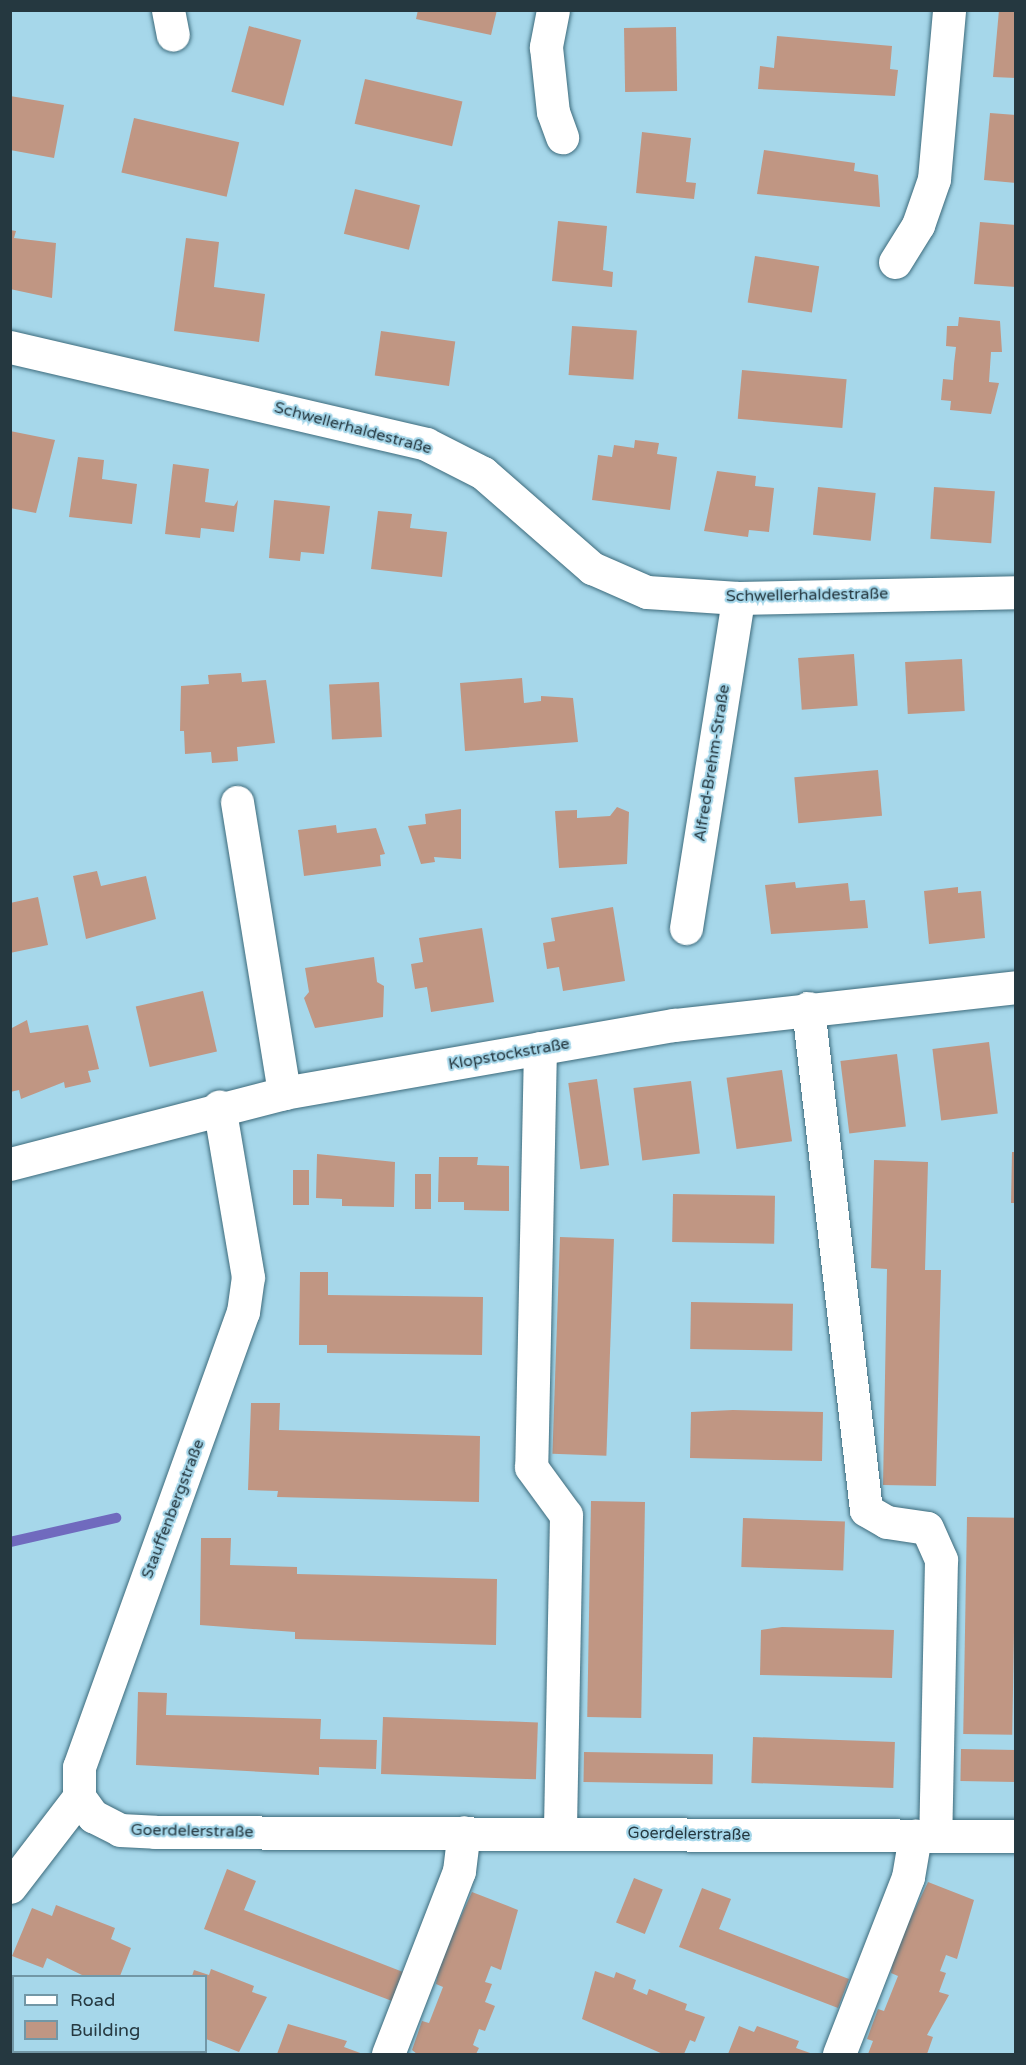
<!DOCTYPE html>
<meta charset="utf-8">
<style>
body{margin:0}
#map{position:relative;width:1026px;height:2065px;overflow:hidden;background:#a6d7ea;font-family:"Varela Round",sans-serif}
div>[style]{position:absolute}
.stream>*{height:10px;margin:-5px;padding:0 5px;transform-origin:5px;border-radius:5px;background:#706abe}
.building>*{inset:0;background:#c09683;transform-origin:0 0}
.roads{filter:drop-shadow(0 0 2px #3d6b7c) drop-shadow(0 0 2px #3d6b7c)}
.minor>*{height:33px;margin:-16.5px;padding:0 16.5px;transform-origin:16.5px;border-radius:16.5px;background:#fff}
span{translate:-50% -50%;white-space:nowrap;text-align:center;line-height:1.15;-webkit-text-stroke:4.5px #a6d7ea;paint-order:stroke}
.street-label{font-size:16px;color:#253840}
.frame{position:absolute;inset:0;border:12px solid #253840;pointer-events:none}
.legend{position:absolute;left:12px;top:1975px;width:195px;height:78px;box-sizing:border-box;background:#a6d7ea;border:2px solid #7297a6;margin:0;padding:8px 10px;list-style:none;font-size:18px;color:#253840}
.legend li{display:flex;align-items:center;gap:12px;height:30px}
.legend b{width:30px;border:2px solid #7297a6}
</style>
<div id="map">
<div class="stream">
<i style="left:10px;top:1542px;width:109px;rotate:-12.8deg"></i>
</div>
<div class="building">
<i style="clip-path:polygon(418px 10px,497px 10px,491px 35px,416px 19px)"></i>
<i style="clip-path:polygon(999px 10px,1016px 10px,1016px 78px,993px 77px)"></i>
<i style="left:249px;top:26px;width:54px;height:68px;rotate:15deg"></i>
<i style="left:676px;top:27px;width:64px;height:52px;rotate:89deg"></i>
<i style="clip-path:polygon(777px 36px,892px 46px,890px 69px,898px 70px,895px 96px,758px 89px,760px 66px,774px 68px)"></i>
<i style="left:365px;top:79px;width:100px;height:46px;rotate:13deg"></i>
<i style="clip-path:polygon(10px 96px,64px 105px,54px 158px,10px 150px)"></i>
<i style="clip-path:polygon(990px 113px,1016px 115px,1016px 183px,984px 180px)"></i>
<i style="left:134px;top:118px;width:108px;height:56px;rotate:13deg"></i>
<i style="clip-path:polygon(642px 132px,691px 138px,686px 182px,696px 183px,694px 199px,636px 193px)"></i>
<i style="clip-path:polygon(764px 150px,855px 163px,854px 171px,878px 175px,880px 207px,757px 194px)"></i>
<i style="left:355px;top:189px;width:67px;height:46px;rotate:14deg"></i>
<i style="clip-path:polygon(558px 221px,607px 226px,603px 270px,613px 272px,612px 287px,552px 281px)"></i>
<i style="clip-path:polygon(980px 222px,1016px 225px,1016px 287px,974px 284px)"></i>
<i style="clip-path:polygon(10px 230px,16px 231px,14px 238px,56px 243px,52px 298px,10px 289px)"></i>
<i style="clip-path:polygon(186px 238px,219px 242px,214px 287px,265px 294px,259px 342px,174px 331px)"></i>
<i style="left:755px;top:256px;width:65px;height:47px;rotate:9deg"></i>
<i style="clip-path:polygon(959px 317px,1000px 321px,1002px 352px,991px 352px,989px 382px,999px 383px,991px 414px,950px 410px,951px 401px,941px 400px,943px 379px,953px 380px,954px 364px,956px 347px,946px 346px,947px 326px,958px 326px)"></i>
<i style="left:572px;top:326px;width:65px;height:49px;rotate:4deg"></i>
<i style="left:381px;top:331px;width:75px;height:45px;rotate:8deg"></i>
<i style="left:742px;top:370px;width:105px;height:49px;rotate:5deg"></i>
<i style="clip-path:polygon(10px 431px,55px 440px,36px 513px,10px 508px)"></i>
<i style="clip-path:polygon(635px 440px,659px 443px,657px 454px,677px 457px,670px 510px,592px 500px,598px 455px,612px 457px,614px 445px,634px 448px)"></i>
<i style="clip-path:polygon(78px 457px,104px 460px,102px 479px,137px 484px,132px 524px,69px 517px)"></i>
<i style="clip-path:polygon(173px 464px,209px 469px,205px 502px,234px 506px,238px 500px,234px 532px,201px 528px,200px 538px,165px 534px)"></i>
<i style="clip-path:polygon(717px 471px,756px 476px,755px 486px,774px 488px,769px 532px,749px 530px,748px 537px,704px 531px)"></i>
<i style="left:818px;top:487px;width:58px;height:48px;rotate:6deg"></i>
<i style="left:934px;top:487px;width:61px;height:52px;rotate:4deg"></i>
<i style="clip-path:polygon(274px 500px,330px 506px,324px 554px,301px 552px,300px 561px,269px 558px)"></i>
<i style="clip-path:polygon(378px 511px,412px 514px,410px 528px,447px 532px,442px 577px,371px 569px)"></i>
<i style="left:854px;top:654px;width:52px;height:56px;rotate:86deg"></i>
<i style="left:962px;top:659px;width:52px;height:57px;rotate:87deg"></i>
<i style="clip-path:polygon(241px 673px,242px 682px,266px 680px,275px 743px,237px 747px,238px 761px,212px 763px,211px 752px,185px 754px,184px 731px,180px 731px,181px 686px,209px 684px,208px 675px)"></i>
<i style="clip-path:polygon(522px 678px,524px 703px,541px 701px,541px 696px,573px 698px,578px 742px,465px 751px,460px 683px)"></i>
<i style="left:379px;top:682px;width:55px;height:50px;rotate:87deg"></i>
<i style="left:878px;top:770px;width:46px;height:84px;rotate:85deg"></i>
<i style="clip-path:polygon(617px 807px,629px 812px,627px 864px,559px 868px,555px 811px,577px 810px,577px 818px,610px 816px)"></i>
<i style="clip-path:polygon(461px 809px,461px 859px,434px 857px,435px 862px,421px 864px,408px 826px,426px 824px,425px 814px)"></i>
<i style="clip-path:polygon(336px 825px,337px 833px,376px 828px,385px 854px,380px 855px,381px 866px,304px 876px,298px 830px)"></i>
<i style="clip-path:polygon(97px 871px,101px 886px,146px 876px,156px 919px,86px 939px,73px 876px)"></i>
<i style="clip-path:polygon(795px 882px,796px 888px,848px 883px,850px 901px,865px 900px,868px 928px,771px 934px,765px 885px)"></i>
<i style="clip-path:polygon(958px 887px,958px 893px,981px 891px,985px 938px,929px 944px,924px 891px)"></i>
<i style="clip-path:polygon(38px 897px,48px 945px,10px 953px,10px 903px)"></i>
<i style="clip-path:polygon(613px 907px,625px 981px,563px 991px,559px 967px,547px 969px,543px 943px,555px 941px,551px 918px)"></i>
<i style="clip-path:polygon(482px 928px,494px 1002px,431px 1012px,427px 987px,415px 989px,411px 964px,423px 962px,419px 938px)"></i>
<i style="clip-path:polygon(374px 957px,377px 982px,384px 986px,383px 1017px,315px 1028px,304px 998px,309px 992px,305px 968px)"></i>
<i style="left:203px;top:991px;width:62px;height:69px;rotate:77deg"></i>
<i style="clip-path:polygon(27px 1020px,30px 1033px,88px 1025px,99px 1069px,88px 1071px,91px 1082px,65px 1088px,64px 1082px,21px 1099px,19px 1090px,10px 1092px,10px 1029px)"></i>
<i style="left:989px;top:1042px;width:72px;height:57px;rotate:83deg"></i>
<i style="left:897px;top:1054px;width:73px;height:57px;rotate:83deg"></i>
<i style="left:782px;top:1070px;width:72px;height:56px;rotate:82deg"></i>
<i style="left:597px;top:1079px;width:87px;height:29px;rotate:82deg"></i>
<i style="left:691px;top:1081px;width:73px;height:58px;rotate:83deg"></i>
<i style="clip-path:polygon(1012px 1152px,1016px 1152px,1016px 1203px,1011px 1203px)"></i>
<i style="clip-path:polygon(317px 1154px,395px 1162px,394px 1207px,342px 1206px,342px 1199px,316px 1198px)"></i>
<i style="clip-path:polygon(439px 1157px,478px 1157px,477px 1165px,509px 1166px,509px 1211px,464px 1210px,464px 1202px,438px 1202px)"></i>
<i style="clip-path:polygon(874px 1160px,928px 1162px,925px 1270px,941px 1270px,936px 1486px,883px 1485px,887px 1269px,871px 1268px)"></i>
<i style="left:293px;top:1170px;width:16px;height:35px"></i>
<i style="left:431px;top:1174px;width:35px;height:16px;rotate:90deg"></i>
<i style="left:673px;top:1194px;width:102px;height:48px;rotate:1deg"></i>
<i style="left:560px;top:1237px;width:54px;height:217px;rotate:2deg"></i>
<i style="clip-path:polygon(300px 1272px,328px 1272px,328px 1295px,483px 1297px,482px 1355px,327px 1353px,327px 1345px,299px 1345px)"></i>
<i style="left:691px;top:1302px;width:102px;height:47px;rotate:1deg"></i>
<i style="clip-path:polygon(251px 1403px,280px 1403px,279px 1430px,480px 1436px,479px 1502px,277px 1497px,278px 1491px,248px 1490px)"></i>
<i style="clip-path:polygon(733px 1410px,823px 1412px,822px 1461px,690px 1458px,691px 1412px)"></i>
<i style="left:591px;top:1501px;width:54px;height:216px;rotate:1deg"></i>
<i style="left:967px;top:1517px;width:49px;height:217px;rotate:1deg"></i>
<i style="left:743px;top:1518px;width:102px;height:49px;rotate:2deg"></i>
<i style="clip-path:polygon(201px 1538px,231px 1538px,230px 1565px,297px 1567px,297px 1574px,497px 1579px,496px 1645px,295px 1639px,295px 1632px,200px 1625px)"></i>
<i style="clip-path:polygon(782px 1627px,894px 1630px,892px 1678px,760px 1675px,761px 1630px)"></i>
<i style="clip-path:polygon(138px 1692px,167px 1693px,166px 1715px,321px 1719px,320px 1739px,377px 1740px,376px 1769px,319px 1767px,319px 1775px,136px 1765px)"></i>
<i style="left:383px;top:1717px;width:155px;height:57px;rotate:2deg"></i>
<i style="left:753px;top:1737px;width:142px;height:46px;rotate:2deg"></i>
<i style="left:961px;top:1749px;width:55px;height:32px;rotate:1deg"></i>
<i style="left:584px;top:1752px;width:129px;height:30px;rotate:1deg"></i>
<i style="clip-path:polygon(227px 1869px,256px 1881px,244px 1910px,403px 1972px,392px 2001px,204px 1929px)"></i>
<i style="left:634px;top:1878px;width:31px;height:48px;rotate:22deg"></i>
<i style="clip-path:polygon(928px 1882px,974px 1900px,957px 1959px,946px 1955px,940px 1971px,946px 1973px,939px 1992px,949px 1995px,927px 2035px,933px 2037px,927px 2054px,868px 2054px,873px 2041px,867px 2039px,878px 2009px,884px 2011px,898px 1976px,891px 1973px,894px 1953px)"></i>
<i style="clip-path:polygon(702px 1888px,731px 1899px,719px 1929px,849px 1979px,838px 2008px,679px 1947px)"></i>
<i style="clip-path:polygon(472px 1892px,518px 1910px,501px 1970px,491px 1966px,485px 1982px,492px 1984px,485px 2002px,495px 2006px,485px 2031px,479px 2029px,473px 2045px,479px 2048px,476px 2054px,417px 2054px,412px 2050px,422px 2021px,429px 2023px,443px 1987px,436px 1984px,439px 1965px)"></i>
<i style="clip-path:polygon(56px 1905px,115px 1928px,111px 1939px,131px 1948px,120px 1976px,84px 1976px,47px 1958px,43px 1968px,12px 1956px,32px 1908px,52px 1916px)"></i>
<i style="clip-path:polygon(211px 1969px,254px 1986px,252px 1992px,267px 1997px,239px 2052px,206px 2039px,206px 1976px,192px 1976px,194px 1970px,209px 1975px)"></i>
<i style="clip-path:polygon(595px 1971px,614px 1978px,616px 1972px,636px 1980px,633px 1989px,647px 1995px,649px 1989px,687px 2004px,685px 2010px,705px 2017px,695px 2042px,690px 2040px,684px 2054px,663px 2054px,582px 2019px)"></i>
<i style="left:10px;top:1980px;width:4px;height:50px;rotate:14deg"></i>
<i style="clip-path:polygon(288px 2024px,347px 2041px,344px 2047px,363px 2054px,277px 2054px)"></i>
<i style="clip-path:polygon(739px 2026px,754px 2032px,757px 2026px,799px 2041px,796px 2048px,813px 2054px,728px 2054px)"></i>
<i style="clip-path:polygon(48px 2052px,94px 2052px,47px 2054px)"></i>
</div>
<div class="roads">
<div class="minor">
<i style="left:168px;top:10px;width:25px;rotate:79deg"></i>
<i style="left:553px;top:10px;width:38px;rotate:101deg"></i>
<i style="left:546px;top:47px;width:65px;rotate:83.9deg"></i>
<i style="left:553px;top:112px;width:27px;rotate:70deg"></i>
<i style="left:895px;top:262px;width:44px;rotate:-58.1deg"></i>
<i style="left:918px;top:225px;width:49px;rotate:-70.8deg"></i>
<i style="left:934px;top:179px;width:170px;rotate:-84.9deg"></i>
<i style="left:10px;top:347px;width:427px;rotate:13.1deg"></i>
<i style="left:426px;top:444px;width:64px;rotate:27deg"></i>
<i style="left:483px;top:473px;width:145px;rotate:41.1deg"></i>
<i style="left:592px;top:568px;width:60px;rotate:23.6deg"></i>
<i style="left:647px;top:592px;width:91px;rotate:3.8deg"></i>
<i style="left:738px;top:598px;width:278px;rotate:-1.2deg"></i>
<i style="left:237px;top:802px;width:295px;rotate:80.8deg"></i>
<i style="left:686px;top:928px;width:334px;rotate:-81deg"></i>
<i style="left:808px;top:1008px;width:505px;rotate:83.41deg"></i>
<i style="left:866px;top:1510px;width:24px;rotate:30deg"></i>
<i style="left:887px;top:1522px;width:40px;rotate:8.5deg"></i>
<i style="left:927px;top:1528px;width:35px;rotate:66deg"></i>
<i style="left:941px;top:1560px;width:276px;rotate:91.2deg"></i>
<i style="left:540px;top:1048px;width:419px;rotate:91.2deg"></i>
<i style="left:531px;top:1467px;width:59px;rotate:53.9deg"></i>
<i style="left:566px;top:1515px;width:317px;rotate:91.1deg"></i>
<i style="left:10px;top:1164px;width:283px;rotate:-14.5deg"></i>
<i style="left:284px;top:1093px;width:396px;rotate:-9.9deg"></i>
<i style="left:674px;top:1025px;width:344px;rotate:-6.3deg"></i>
<i style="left:79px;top:1797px;width:24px;rotate:54deg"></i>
<i style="left:93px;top:1816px;width:30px;rotate:27deg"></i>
<i style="left:120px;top:1830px;width:35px;rotate:3deg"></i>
<i style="left:155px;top:1832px;width:861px;rotate:0.27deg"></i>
<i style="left:10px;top:1887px;width:113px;rotate:-52.5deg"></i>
<i style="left:79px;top:1797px;width:30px;rotate:-90deg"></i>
<i style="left:79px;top:1767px;width:484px;rotate:-70.2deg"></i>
<i style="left:243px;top:1312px;width:35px;rotate:-82deg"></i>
<i style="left:248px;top:1277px;width:173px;rotate:-99.6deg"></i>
<i style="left:388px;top:2054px;width:196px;rotate:-68.8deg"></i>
<i style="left:459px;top:1871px;width:39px;rotate:-83deg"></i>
<i style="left:839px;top:2054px;width:190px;rotate:-68.7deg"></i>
<i style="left:908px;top:1877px;width:42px;rotate:-80.3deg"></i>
</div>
</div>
<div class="street-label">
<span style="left:353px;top:428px;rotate:15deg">Schwellerhaldestraße</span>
<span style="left:807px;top:595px;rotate:-1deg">Schwellerhaldestraße</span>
<span style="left:712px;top:763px;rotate:-81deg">Alfred-Brehm-Straße</span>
<span style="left:509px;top:1054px;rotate:-10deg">Klopstockstraße</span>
<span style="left:173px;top:1509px;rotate:-69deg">Stauffenbergstraße</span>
<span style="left:192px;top:1831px;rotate:1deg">Goerdelerstraße</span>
<span style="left:689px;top:1834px;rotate:1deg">Goerdelerstraße</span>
</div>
<div class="frame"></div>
<ul class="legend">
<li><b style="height:8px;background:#fff"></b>Road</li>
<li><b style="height:16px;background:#c09683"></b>Building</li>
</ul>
</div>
